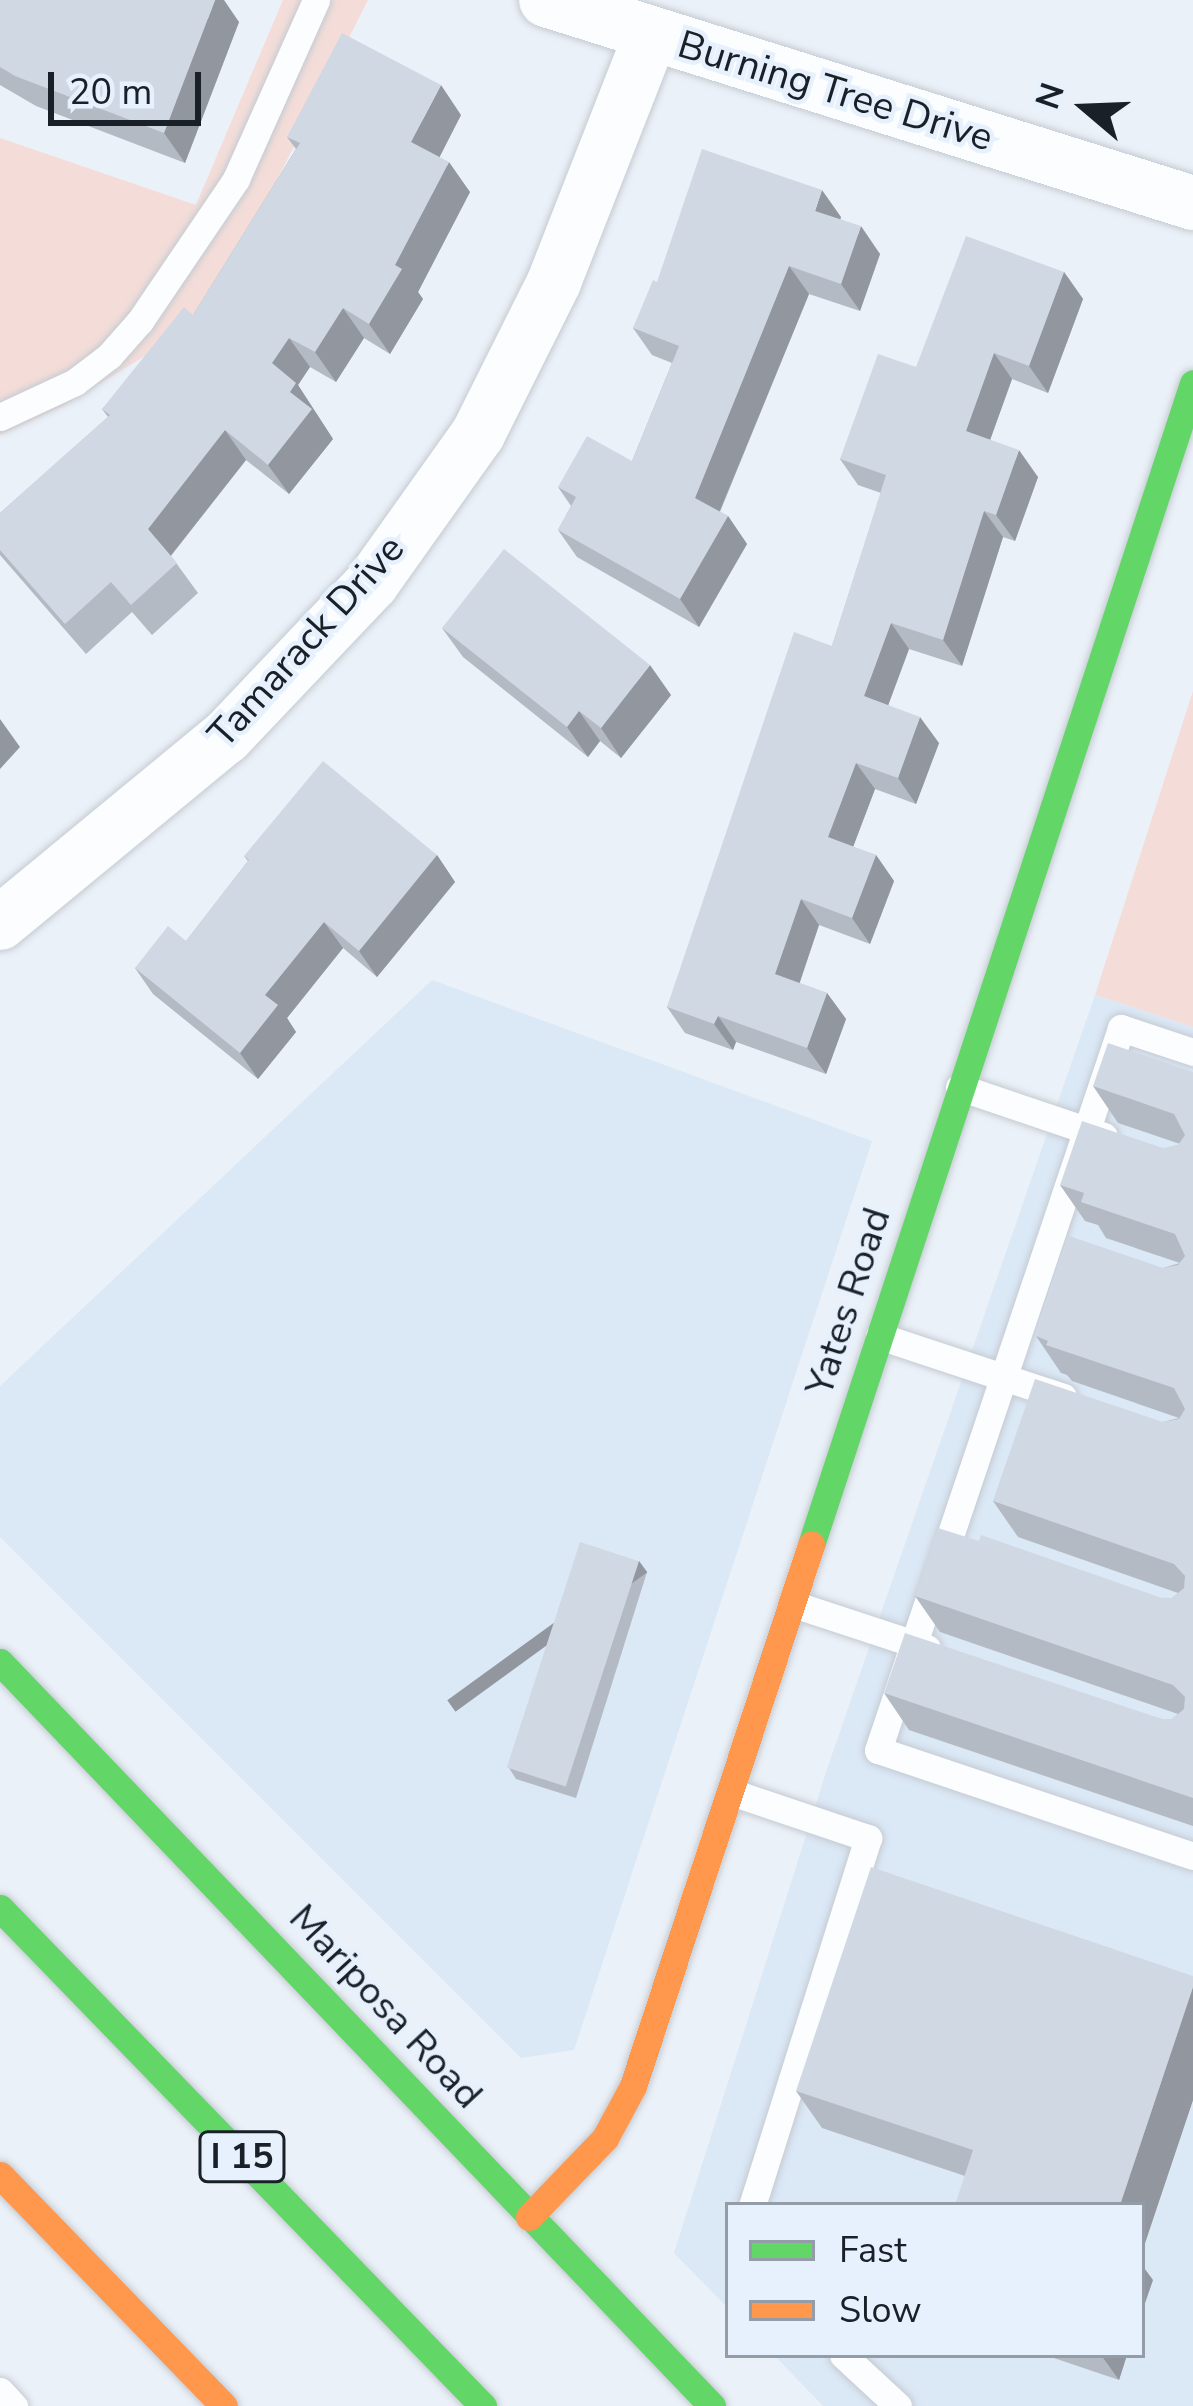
<!DOCTYPE html>
<style>
body{margin:0}
#map{position:relative;width:1193px;height:2406px;overflow:hidden;background:#ebf1f8;font-family:"Nunito Sans",sans-serif}
div>[style]{position:absolute}
.built>*{inset:0;background:#dbe8f6}
.green>*{inset:0;background:#f4ddd9}
.roads{filter:drop-shadow(0 0 3px #c5cbd2) drop-shadow(0 0 3px #c5cbd2)}
.lane>*{height:27px;margin:-13.5px;padding:0 13.5px;transform-origin:13.5px;border-radius:13.5px;background:#fcfdfe}
.street>*{height:54px;margin:-27px;padding:0 27px;transform-origin:27px;border-radius:27px;background:#fcfdfe}
.fast>*{height:27px;margin:-13.5px;padding:0 13.5px;transform-origin:13.5px;border-radius:13.5px;background:#63d668}
.slow>*{height:27px;margin:-13.5px;padding:0 13.5px;transform-origin:13.5px;border-radius:13.5px;background:#ff974d}
.wall>*{inset:0;background:#b3bac3}
.shaded-wall>*{inset:0;background:#92979f;transform-origin:0 0}
.building>*{inset:0;background:#d0d8e3;transform-origin:0 0}
span{translate:-50% -50%;white-space:nowrap;text-align:center;line-height:1.15;-webkit-text-stroke:9px #e6f1fd;paint-order:stroke}
.shield-label span{padding:3px 9px;background:#e6f1fd;border:3px solid;border-radius:9px;-webkit-text-stroke-width:0}
.shield-label{font-size:36px;color:#192027;font-weight:700}
.street-label{font-size:39px;color:#192027}
.legend{position:absolute;left:725px;top:2202px;width:420px;height:156px;box-sizing:border-box;background:#e6f1fd;border:3px solid #949da7;margin:0;padding:15px 21px;list-style:none;font-size:36px;color:#192027}
.legend li{display:flex;align-items:center;gap:24px;height:60px}
.legend b{width:60px;border:3px solid #949da7}
.north{position:absolute;left:1025px;top:48px;width:120px;height:120px;-webkit-text-stroke:9px #e6f1fd;paint-order:stroke;rotate:289deg;font-size:33px;font-weight:700;line-height:48px;text-align:center;color:#192027}
.north::after{content:'';display:block;margin:auto;width:42px;height:54px;background:#192027;clip-path:polygon(50% 0,100% 100%,50% 72%,0 100%)}
.scale{position:absolute;left:48px;top:72px;width:153px;height:54px;box-sizing:border-box;border:6px solid #192027;border-top:0;padding-left:15px;font-size:36px;line-height:42px;white-space:nowrap;color:#192027;-webkit-text-stroke:9px #e6f1fd;paint-order:stroke}
</style>
<div id="map">
<div class="built">
<i style="clip-path:polygon(432px 980px,872px 1141px,574px 2050px,521px 2058px,0 1537px,0 1386px)"></i>
<i style="clip-path:polygon(1095px 995px,1193px 1027px,1193px 2406px,823px 2406px,774px 2355px,1142px 2355px,1142px 2205px,728px 2205px,728px 2308px,674px 2253px,826px 1772px)"></i>
</div>
<div class="green">
<i style="clip-path:polygon(283px 0,368px 0,207px 318px,63px 406px,0 435px,0 138px,196px 205px)"></i>
<i style="clip-path:polygon(1193px 691px,1193px 1027px,1095px 995px)"></i>
</div>
<div class="roads">
<div class="lane">
<i style="left:0;top:417px;width:83px;rotate:-25deg"></i>
<i style="left:75px;top:382px;width:43px;rotate:-37.4deg"></i>
<i style="left:109px;top:356px;width:47px;rotate:-48.5deg"></i>
<i style="left:140px;top:321px;width:171px;rotate:-55.9deg"></i>
<i style="left:236px;top:179px;width:196px;rotate:-65.9deg"></i>
<i style="left:1193px;top:1052px;width:76px;rotate:-161.6deg"></i>
<i style="left:1121px;top:1028px;width:762px;rotate:108.6deg"></i>
<i style="left:878px;top:1750px;width:332px;rotate:18.6deg"></i>
<i style="left:959px;top:1087px;width:153px;rotate:18.7deg"></i>
<i style="left:879px;top:1336px;width:194px;rotate:18.3deg"></i>
<i style="left:793px;top:1604px;width:141px;rotate:18.2deg"></i>
<i style="left:731px;top:1792px;width:145px;rotate:18.6deg"></i>
<i style="left:868px;top:1838px;width:385px;rotate:107.5deg"></i>
<i style="left:843px;top:2355px;width:75px;rotate:42.8deg"></i>
<i style="left:0;top:2391px;width:21px;rotate:47deg"></i>
</div>
<div class="street">
<i style="left:546px;top:0;width:678px;rotate:17.42deg"></i>
<i style="left:0;top:923px;width:293px;rotate:-39.5deg"></i>
<i style="left:226px;top:737px;width:212px;rotate:-46.5deg"></i>
<i style="left:372px;top:583px;width:183px;rotate:-54.6deg"></i>
<i style="left:478px;top:434px;width:170px;rotate:-63.4deg"></i>
<i style="left:554px;top:282px;width:266px;rotate:-68.6deg"></i>
</div>
<div class="fast">
<i style="left:811px;top:1545px;width:1223px;rotate:-71.8deg"></i>
<i style="left:0;top:1662px;width:1030px;rotate:46.26deg"></i>
<i style="left:0;top:1908px;width:694px;rotate:45.88deg"></i>
</div>
<div class="slow">
<i style="left:0;top:2175px;width:322px;rotate:45.9deg"></i>
<i style="left:529px;top:2217px;width:110px;rotate:-46.1deg"></i>
<i style="left:605px;top:2138px;width:59px;rotate:-61.7deg"></i>
<i style="left:633px;top:2086px;width:570px;rotate:-71.79deg"></i>
</div>
</div>
<div class="wall">
<i style="clip-path:polygon(0 0,239px 22px,185px 163px,36px 106px,0 85px)"></i>
<i style="clip-path:polygon(461px 115px,439px 157px,470px 192px,418px 292px,423px 299px,390px 354px,364px 338px,336px 382px,310px 367px,298px 385px,333px 439px,289px 494px,246px 460px,171px 556px,198px 593px,152px 635px,132px 612px,86px 654px,0 555px,0 513px,108px 417px,102px 409px,193px 315px,296px 149px,287px 137px)"></i>
<i style="clip-path:polygon(841px 217px,840px 219px,880px 254px,860px 311px,809px 294px,720px 512px,728px 516px,747px 544px,699px 627px,577px 557px,558px 530px,571px 506px,558px 487px,632px 461px,672px 363px,652px 355px,633px 328px,657px 282px)"></i>
<i style="clip-path:polygon(1064px 272px,1083px 299px,1048px 393px,1012px 379px,990px 440px,1038px 477px,1015px 541px,1003px 537px,962px 666px,909px 649px,888px 705px,939px 743px,916px 804px,875px 789px,853px 847px,876px 855px,894px 881px,870px 944px,819px 925px,799px 983px,827px 993px,846px 1019px,826px 1074px,736px 1042px,733px 1050px,685px 1033px,667px 1007px,832px 646px,881px 493px,858px 485px,840px 459px,916px 367px)"></i>
<i style="clip-path:polygon(442px 628px,671px 695px,621px 758px,600px 741px,588px 757px,463px 657px)"></i>
<i style="clip-path:polygon(437px 855px,455px 882px,377px 977px,343px 948px,287px 1018px,296px 1032px,258px 1079px,153px 994px,135px 968px,186px 941px,248px 861px,244px 856px)"></i>
<i style="clip-path:polygon(1193px 1072px,1193px 1826px,909px 1730px,884px 1693px,1162px 1719px,1172px 1719px,1178px 1714px,940px 1632px,915px 1596px,1172px 1598px,1178px 1593px,1018px 1537px,993px 1501px,1163px 1422px,1179px 1418px,1072px 1381px,1067px 1375px,1061px 1373px,1036px 1336px,1163px 1268px,1180px 1263px,1106px 1238px,1098px 1225px,1085px 1221px,1060px 1185px,1180px 1144px,1118px 1123px,1093px 1086px)"></i>
<i style="clip-path:polygon(639px 1561px,647px 1572px,576px 1798px,516px 1779px,509px 1768px)"></i>
<i style="clip-path:polygon(1193px 1976px,1193px 2100px,1142px 2252px,1142px 2205px,965px 2176px,822px 2128px,796px 2091px)"></i>
<i style="clip-path:polygon(1045px 2355px,1127px 2355px,1119px 2380px)"></i>
</div>
<div class="shaded-wall">
<i style="clip-path:polygon(215px 0,224px 0,239px 22px,185px 163px,164px 133px)"></i>
<i style="clip-path:polygon(441px 85px,461px 115px,432px 172px,411px 142px)"></i>
<i style="clip-path:polygon(449px 162px,470px 192px,418px 292px,423px 299px,390px 354px,369px 324px,395px 265px)"></i>
<i style="clip-path:polygon(822px 190px,841px 217px,834px 238px,815px 211px)"></i>
<i style="clip-path:polygon(861px 226px,880px 254px,860px 311px,841px 284px)"></i>
<i style="clip-path:polygon(789px 266px,809px 294px,714px 525px,695px 498px)"></i>
<i style="clip-path:polygon(1064px 272px,1083px 299px,1048px 393px,1029px 366px)"></i>
<i style="clip-path:polygon(343px 308px,364px 338px,336px 382px,315px 352px)"></i>
<i style="clip-path:polygon(289px 338px,310px 367px,298px 385px,333px 439px,289px 494px,268px 465px,272px 363px)"></i>
<i style="clip-path:polygon(994px 353px,1012px 379px,984px 457px,966px 431px)"></i>
<i style="clip-path:polygon(225px 430px,246px 460px,168px 559px,148px 529px)"></i>
<i style="clip-path:polygon(1019px 450px,1038px 477px,1015px 541px,996px 515px)"></i>
<i style="clip-path:polygon(984px 511px,1003px 537px,962px 666px,943px 640px)"></i>
<i style="clip-path:polygon(728px 516px,747px 544px,699px 627px,680px 599px)"></i>
<i style="clip-path:polygon(891px 623px,909px 649px,882px 722px,864px 696px)"></i>
<i style="clip-path:polygon(650px 665px,671px 695px,621px 758px,601px 728px)"></i>
<i style="clip-path:polygon(579px 711px,600px 741px,588px 757px,567px 727px)"></i>
<i style="clip-path:polygon(920px 717px,939px 743px,916px 804px,898px 778px)"></i>
<i style="clip-path:polygon(0 719px,20px 747px,0 769px)"></i>
<i style="clip-path:polygon(856px 763px,875px 789px,847px 863px,828px 837px)"></i>
<i style="clip-path:polygon(437px 855px,455px 882px,377px 977px,359px 951px)"></i>
<i style="clip-path:polygon(876px 855px,894px 881px,870px 944px,852px 918px)"></i>
<i style="clip-path:polygon(801px 899px,819px 925px,794px 1000px,775px 974px)"></i>
<i style="clip-path:polygon(324px 922px,343px 948px,287px 1018px,296px 1032px,258px 1079px,240px 1053px,265px 995px)"></i>
<i style="clip-path:polygon(827px 993px,846px 1019px,826px 1074px,807px 1048px)"></i>
<i style="clip-path:polygon(718px 1016px,736px 1042px,733px 1050px,714px 1024px)"></i>
<i style="left:639px;top:1561px;width:14px;height:237px;rotate:54deg"></i>
<i style="clip-path:polygon(1193px 1987px,1193px 2100px,1142px 2252px,1142px 2205px,1120px 2205px)"></i>
<i style="clip-path:polygon(1142px 2265px,1153px 2280px,1142px 2312px)"></i>
<i style="clip-path:polygon(1101px 2355px,1127px 2355px,1119px 2380px)"></i>
</div>
<div class="building">
<i style="clip-path:polygon(0 0,215px 0,164px 133px,15px 76px,0 67px)"></i>
<i style="clip-path:polygon(342px 33px,441px 85px,411px 142px,449px 162px,395px 265px,402px 269px,369px 324px,343px 308px,315px 352px,289px 338px,272px 363px,296px 383px,290px 392px,312px 409px,268px 465px,225px 430px,148px 529px,177px 563px,131px 605px,111px 582px,65px 624px,0 550px,0 513px,110px 415px,102px 409px,184px 307px,193px 315px,300px 143px,287px 137px)"></i>
<i style="clip-path:polygon(702px 149px,822px 190px,815px 211px,861px 226px,841px 284px,789px 266px,695px 498px,728px 516px,680px 599px,558px 530px,576px 497px,558px 487px,587px 436px,632px 461px,679px 346px,633px 328px,653px 280px,657px 282px)"></i>
<i style="clip-path:polygon(966px 236px,1064px 272px,1029px 366px,994px 353px,966px 431px,1019px 450px,996px 515px,984px 511px,943px 640px,891px 623px,864px 696px,920px 717px,898px 778px,856px 763px,828px 837px,876px 855px,852px 918px,801px 899px,775px 974px,827px 993px,807px 1048px,718px 1016px,714px 1024px,667px 1007px,794px 632px,832px 646px,886px 475px,840px 459px,878px 354px,916px 367px)"></i>
<i style="clip-path:polygon(504px 549px,650px 665px,601px 728px,579px 711px,567px 727px,442px 628px)"></i>
<i style="clip-path:polygon(323px 761px,437px 855px,359px 951px,324px 922px,265px 995px,278px 1005px,240px 1053px,135px 968px,168px 926px,186px 941px,249px 860px,244px 856px)"></i>
<i style="clip-path:polygon(1108px 1043px,1193px 1072px,1193px 1798px,884px 1693px,905px 1633px,1162px 1719px,1172px 1719px,1184px 1709px,1185px 1697px,1173px 1685px,915px 1596px,938px 1528px,979px 1541px,981px 1535px,1162px 1598px,1172px 1598px,1184px 1588px,1185px 1576px,1174px 1564px,993px 1501px,1035px 1379px,1163px 1422px,1179px 1419px,1185px 1409px,1174px 1388px,1046px 1345px,1048px 1341px,1036px 1336px,1069px 1236px,1163px 1268px,1178px 1265px,1185px 1256px,1175px 1234px,1081px 1202px,1084px 1193px,1060px 1185px,1082px 1121px,1163px 1148px,1178px 1145px,1185px 1135px,1174px 1114px,1093px 1086px)"></i>
<i style="left:580px;top:1542px;width:62px;height:237px;rotate:18deg"></i>
<i style="clip-path:polygon(871px 1867px,1193px 1976px,1193px 1987px,1120px 2205px,955px 2205px,973px 2150px,796px 2091px)"></i>
</div>
<div class="shield-label">
<span style="left:242px;top:2157px">I 15</span>
</div>
<div class="street-label">
<span style="left:835px;top:92px;rotate:17deg">Burning Tree Drive</span>
<span style="left:307px;top:642px;rotate:-48deg">Tamarack Drive</span>
<span style="left:849px;top:1302px;rotate:-72deg">Yates Road</span>
<span style="left:385px;top:2007px;rotate:47deg">Mariposa Road</span>
</div>
<ul class="legend">
<li><b style="height:15px;background:#63d668"></b>Fast</li>
<li><b style="height:15px;background:#ff974d"></b>Slow</li>
</ul>
<div class="north">N</div>
<div class="scale">20 m</div>
</div>
